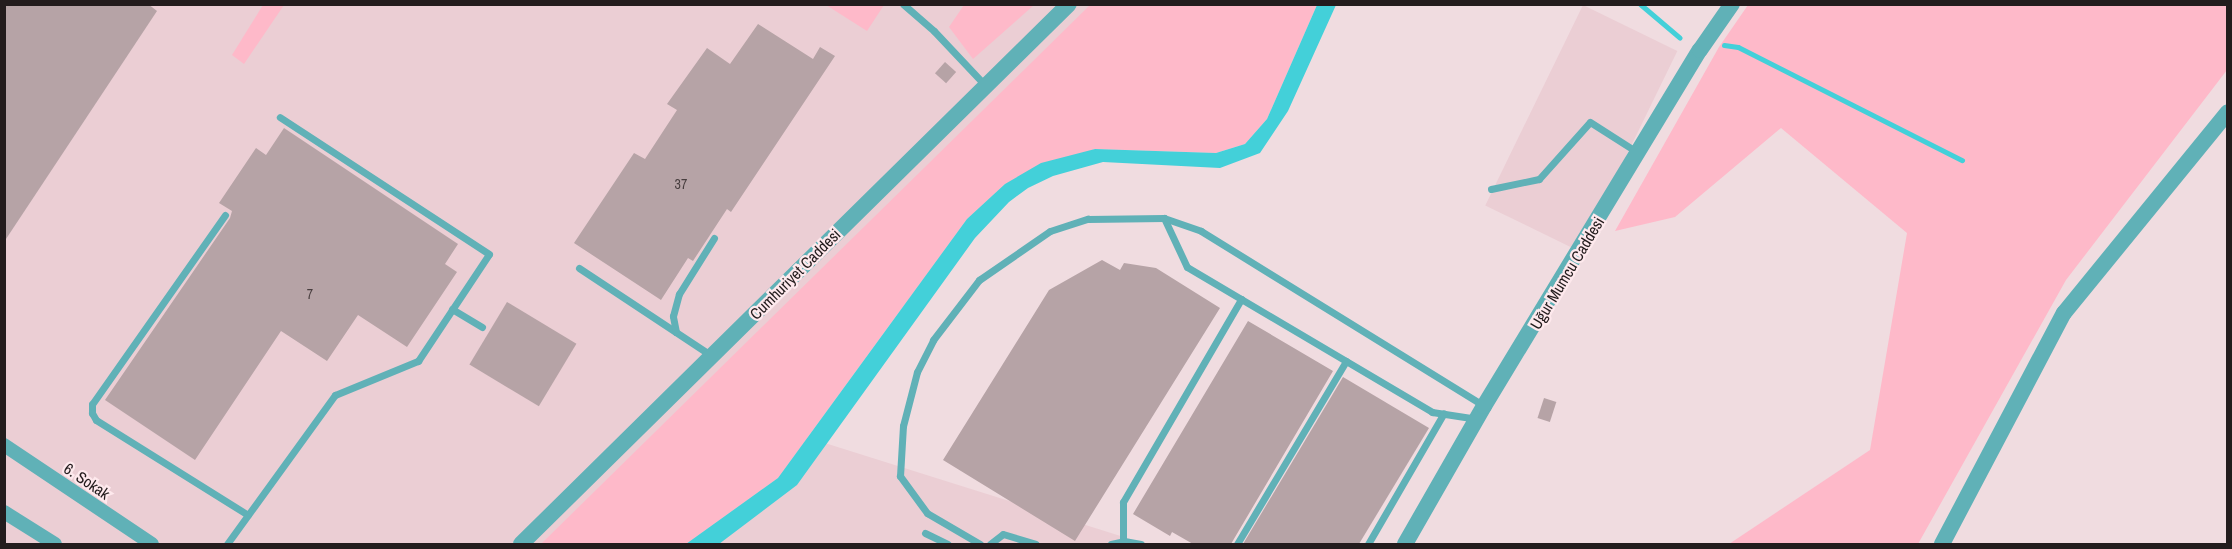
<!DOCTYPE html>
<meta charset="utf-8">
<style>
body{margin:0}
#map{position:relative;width:2232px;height:549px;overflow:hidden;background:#f0dce0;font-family:"Archivo Narrow",sans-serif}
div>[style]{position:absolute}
.built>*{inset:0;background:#ebced4;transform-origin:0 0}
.green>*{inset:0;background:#feb9c9}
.water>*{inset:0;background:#43d0d9}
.stream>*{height:5px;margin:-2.5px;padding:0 2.5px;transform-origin:2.5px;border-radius:2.5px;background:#43d0d9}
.building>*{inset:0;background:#b6a3a6;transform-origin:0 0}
.service>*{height:7px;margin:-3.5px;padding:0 3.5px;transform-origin:3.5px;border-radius:3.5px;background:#60b1b7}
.minor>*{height:14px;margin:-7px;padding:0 7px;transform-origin:7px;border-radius:7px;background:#60b1b7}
.tertiary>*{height:16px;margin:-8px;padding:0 8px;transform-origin:8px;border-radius:8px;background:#60b1b7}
span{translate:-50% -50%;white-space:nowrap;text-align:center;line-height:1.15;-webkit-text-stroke:4.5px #fee9ed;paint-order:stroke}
.number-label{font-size:14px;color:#483e3f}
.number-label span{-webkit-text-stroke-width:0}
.street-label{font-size:16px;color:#231c1d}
.frame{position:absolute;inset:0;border:6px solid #231c1d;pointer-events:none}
</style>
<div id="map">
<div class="built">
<i style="clip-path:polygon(4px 5px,1271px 5px,1079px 106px,793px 433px,1146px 544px,5px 544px)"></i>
<i style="left:1583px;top:5px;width:105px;height:223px;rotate:26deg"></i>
</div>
<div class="green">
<i style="clip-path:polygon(263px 5px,284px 5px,244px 64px,232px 55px)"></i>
<i style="clip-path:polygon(826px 5px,884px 4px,884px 5px,867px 31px)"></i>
<i style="clip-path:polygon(964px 5px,964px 4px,1034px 5px,973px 59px,949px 27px)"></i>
<i style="clip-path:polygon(1090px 5px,1317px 5px,1267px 119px,1245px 144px,1216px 153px,1095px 149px,1005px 184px,967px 219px,778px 478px,686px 544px,541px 544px)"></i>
<i style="clip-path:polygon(1748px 5px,2227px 5px,2227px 70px,2066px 280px,1918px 544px,1729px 544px,1870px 450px,1907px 233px,1781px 128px,1675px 217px,1615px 231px,1719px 47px)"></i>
</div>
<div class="water">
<i style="clip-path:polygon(1317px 5px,1336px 5px,1288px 111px,1260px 153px,1220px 168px,1103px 162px,1053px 176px,1028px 188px,1009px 202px,975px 238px,797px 485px,719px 544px,686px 544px,778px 478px,967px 219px,1005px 184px,1041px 163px,1095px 149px,1216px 153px,1245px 144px,1267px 119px)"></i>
</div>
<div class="stream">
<i style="left:1640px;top:4px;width:52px;rotate:40.4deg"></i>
<i style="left:1724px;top:45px;width:14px;rotate:8deg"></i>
<i style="left:1738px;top:47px;width:251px;rotate:26.8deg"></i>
</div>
<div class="building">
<i style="clip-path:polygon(4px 4px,148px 4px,157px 11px,4px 242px)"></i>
<i style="clip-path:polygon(758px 24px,813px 59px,820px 47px,835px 56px,731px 212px,727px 209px,693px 261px,688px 258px,661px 300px,574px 243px,634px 153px,645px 159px,677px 110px,667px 104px,707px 48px,730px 64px)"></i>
<i style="left:945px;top:62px;width:15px;height:15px;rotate:42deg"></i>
<i style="clip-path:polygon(284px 128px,458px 244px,445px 264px,457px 272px,407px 347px,358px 315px,327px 361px,281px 331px,195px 460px,105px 400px,230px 218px,232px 211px,219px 203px,256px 148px,266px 155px)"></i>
<i style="clip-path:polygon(1102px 260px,1120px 270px,1124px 263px,1156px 268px,1220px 308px,1075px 541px,943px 460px,1049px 290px)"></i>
<i style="left:507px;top:302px;width:81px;height:73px;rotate:31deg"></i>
<i style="clip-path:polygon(1248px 321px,1333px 371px,1231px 544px,1193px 544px,1172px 532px,1170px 536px,1133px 514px)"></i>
<i style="clip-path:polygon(1343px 377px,1429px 428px,1359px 544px,1243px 544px)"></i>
<i style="left:1544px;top:398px;width:13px;height:21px;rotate:18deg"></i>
</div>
<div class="service">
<i style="left:903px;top:4px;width:41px;rotate:41.1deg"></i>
<i style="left:934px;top:31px;width:73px;rotate:46.7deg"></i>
<i style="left:1491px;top:189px;width:49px;rotate:-11.8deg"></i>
<i style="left:1539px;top:179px;width:76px;rotate:-48.2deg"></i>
<i style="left:1590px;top:122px;width:56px;rotate:32.6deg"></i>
<i style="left:225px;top:215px;width:231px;rotate:125.1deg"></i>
<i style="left:92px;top:404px;width:9px;rotate:90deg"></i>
<i style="left:92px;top:413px;width:8px;rotate:60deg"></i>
<i style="left:96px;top:420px;width:179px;rotate:32deg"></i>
<i style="left:1164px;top:218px;width:54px;rotate:64.9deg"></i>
<i style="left:1187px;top:267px;width:285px;rotate:30.6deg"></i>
<i style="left:1432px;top:412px;width:46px;rotate:8.8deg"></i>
<i style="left:579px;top:268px;width:159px;rotate:33.5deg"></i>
<i style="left:452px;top:309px;width:35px;rotate:31deg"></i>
<i style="left:676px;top:332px;width:16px;rotate:-101deg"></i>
<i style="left:673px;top:316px;width:23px;rotate:-75deg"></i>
<i style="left:679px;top:294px;width:66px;rotate:-58deg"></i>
<i style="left:925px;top:533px;width:25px;rotate:26deg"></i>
<i style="left:1123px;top:541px;width:39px;rotate:-90deg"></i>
<i style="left:1123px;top:502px;width:235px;rotate:-59.8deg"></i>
<i style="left:227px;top:544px;width:184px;rotate:-54.1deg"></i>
<i style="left:335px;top:395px;width:90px;rotate:-22.3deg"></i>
<i style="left:418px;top:361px;width:128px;rotate:-56.4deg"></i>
<i style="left:489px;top:254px;width:250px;rotate:-146.8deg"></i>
<i style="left:980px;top:544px;width:61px;rotate:-149.7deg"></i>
<i style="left:927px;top:513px;width:46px;rotate:-126.1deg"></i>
<i style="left:900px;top:476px;width:50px;rotate:-86.6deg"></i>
<i style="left:903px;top:426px;width:56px;rotate:-75.5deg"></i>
<i style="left:917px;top:372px;width:36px;rotate:-63deg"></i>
<i style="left:933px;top:340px;width:76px;rotate:-52.5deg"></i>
<i style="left:979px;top:280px;width:86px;rotate:-34.6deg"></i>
<i style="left:1050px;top:231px;width:40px;rotate:-18deg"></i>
<i style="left:1088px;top:219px;width:76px;rotate:-0.8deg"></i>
<i style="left:1164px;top:218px;width:39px;rotate:19deg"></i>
<i style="left:1201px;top:231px;width:333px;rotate:31.7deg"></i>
<i style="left:990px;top:544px;width:16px;rotate:-38deg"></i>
<i style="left:1003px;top:534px;width:34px;rotate:17deg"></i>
<i style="left:1111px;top:544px;width:13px;rotate:-13deg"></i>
<i style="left:1124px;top:541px;width:17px;rotate:10deg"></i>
<i style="left:1237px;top:544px;width:213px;rotate:-59.2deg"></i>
<i style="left:1368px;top:544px;width:151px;rotate:-59.9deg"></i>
</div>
<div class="minor">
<i style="left:4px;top:445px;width:178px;rotate:33.8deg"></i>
<i style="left:4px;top:512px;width:60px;rotate:32.1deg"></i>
</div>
<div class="tertiary">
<i style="left:521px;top:544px;width:769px;rotate:-44.58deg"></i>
<i style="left:1405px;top:544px;width:159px;rotate:-60.2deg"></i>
<i style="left:1484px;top:406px;width:416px;rotate:-58.8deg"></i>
<i style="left:1700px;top:50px;width:56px;rotate:-55.2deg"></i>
<i style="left:1942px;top:544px;width:261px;rotate:-62.2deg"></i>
<i style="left:2064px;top:313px;width:259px;rotate:-50.8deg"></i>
</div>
<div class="number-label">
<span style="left:681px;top:184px">37</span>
<span style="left:310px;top:294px">7</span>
</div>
<div class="street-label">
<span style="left:1567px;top:273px;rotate:-59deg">Uğur Mumcu Caddesi</span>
<span style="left:795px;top:274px;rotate:-45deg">Cumhuriyet Caddesi</span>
<span style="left:87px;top:481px;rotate:34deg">6. Sokak</span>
</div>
<div class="frame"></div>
</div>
